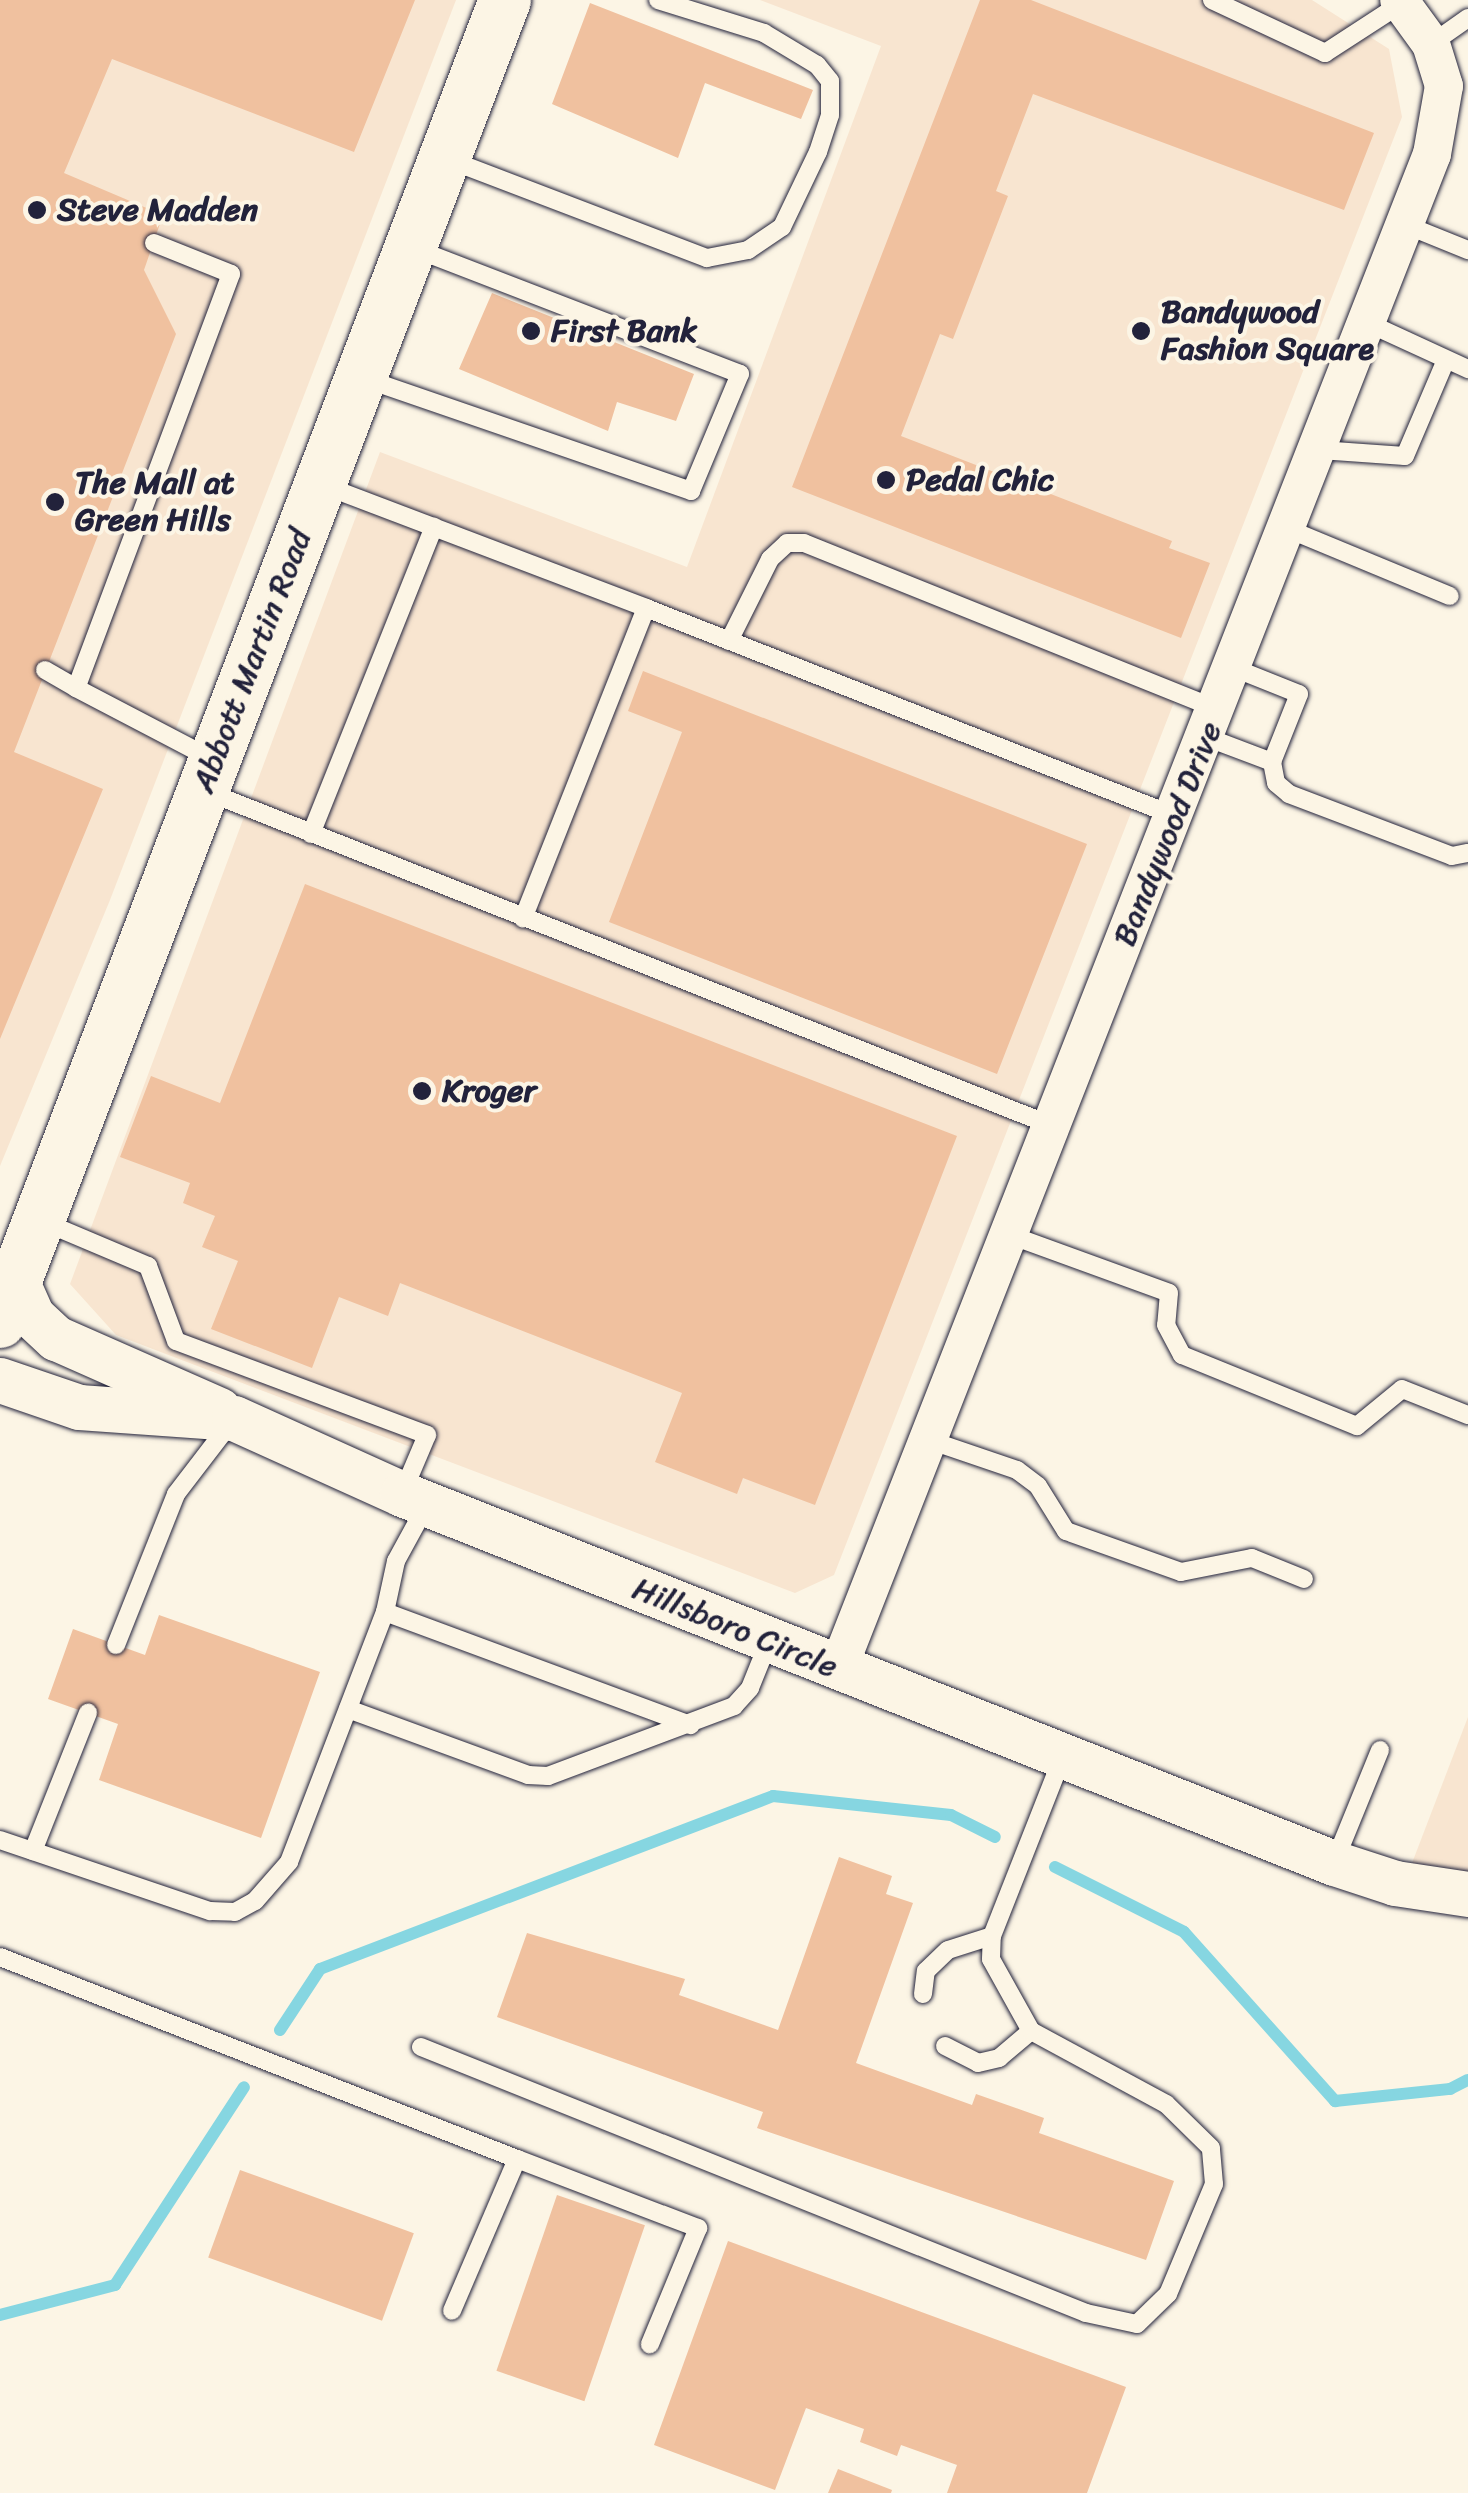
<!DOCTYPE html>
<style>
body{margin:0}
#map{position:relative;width:1468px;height:2493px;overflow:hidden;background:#fcf5e5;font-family:Sriracha,sans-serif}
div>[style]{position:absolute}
.built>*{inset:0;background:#f8e5d0}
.stream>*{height:12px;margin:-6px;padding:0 6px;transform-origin:6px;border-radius:6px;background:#86d6e1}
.building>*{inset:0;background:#f0c19f;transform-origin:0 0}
.roads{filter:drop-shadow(0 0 2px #22223b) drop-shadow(0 0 2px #22223b)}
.service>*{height:18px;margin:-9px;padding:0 9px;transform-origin:9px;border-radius:9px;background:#fcf5e5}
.minor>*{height:38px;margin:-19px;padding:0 19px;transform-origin:19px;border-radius:19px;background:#fcf5e5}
.tertiary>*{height:45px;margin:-22.5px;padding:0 22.5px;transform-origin:22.5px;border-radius:22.5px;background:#fcf5e5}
.secondary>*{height:52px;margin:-26px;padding:0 26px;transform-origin:26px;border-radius:26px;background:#fcf5e5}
.dots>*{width:28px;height:28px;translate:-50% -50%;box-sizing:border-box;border:5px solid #fcf5e5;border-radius:50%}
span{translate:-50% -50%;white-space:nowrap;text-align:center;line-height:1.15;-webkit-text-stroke:8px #fcf5e5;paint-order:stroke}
.poi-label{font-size:32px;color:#22223b;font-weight:700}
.left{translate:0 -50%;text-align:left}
.street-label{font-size:32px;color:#22223b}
</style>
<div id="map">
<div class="built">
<i style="clip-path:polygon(0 0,456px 0,110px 900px,0 1166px)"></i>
<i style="clip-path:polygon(760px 0,1312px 0,1389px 49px,1402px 117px,834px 1575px,795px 1593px,116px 1335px,70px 1284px,380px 452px,687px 567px,881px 46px)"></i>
<i style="clip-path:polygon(1468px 1717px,1468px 1894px,1404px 1884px)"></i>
</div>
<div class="stream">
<i style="left:1055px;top:1867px;width:144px;rotate:26.7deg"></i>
<i style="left:1184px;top:1932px;width:227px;rotate:48.2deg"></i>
<i style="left:1335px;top:2101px;width:116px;rotate:-6deg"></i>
<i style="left:1450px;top:2089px;width:20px;rotate:-27deg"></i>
<i style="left:280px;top:2030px;width:73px;rotate:-56.7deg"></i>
<i style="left:320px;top:1969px;width:485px;rotate:-20.9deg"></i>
<i style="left:773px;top:1796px;width:179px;rotate:6.1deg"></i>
<i style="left:951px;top:1815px;width:49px;rotate:26.6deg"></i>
<i style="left:0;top:2315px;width:119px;rotate:-14.6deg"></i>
<i style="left:115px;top:2285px;width:236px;rotate:-56.9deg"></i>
</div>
<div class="building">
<i style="clip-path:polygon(0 0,415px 0,354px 152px,112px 59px,64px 173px,163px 215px,144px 270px,176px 334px,14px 752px,103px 789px,0 1039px)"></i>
<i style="clip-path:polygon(980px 0,1031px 0,1374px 133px,1344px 210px,1033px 94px,996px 191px,1008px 196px,953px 339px,940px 334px,901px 436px,1172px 541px,1169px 548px,1210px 563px,1181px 638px,792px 487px)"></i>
<i style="clip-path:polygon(590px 3px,813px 90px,801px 119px,705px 83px,678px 158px,552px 104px)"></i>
<i style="clip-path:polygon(492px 293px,694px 374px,676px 421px,617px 402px,608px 431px,459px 369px)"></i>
<i style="clip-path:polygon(643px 671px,1087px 844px,997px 1074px,609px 922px,682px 732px,628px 711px)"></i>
<i style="clip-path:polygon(305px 884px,957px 1136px,815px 1505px,743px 1478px,737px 1494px,655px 1462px,682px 1393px,400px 1283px,388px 1316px,339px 1297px,312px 1368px,211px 1329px,238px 1261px,202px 1247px,215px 1216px,183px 1203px,190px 1183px,120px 1157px,151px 1076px,220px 1103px)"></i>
<i style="clip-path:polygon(159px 1615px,320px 1672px,261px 1838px,99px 1780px,118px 1724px,48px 1699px,73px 1629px,145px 1655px)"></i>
<i style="clip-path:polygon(839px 1857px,892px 1876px,886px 1894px,913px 1903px,856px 2063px,972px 2105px,976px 2094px,1044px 2118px,1039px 2133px,1174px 2181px,1146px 2260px,757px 2128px,763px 2112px,497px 2017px,527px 1933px,685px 1979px,679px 1995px,778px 2030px)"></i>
<i style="left:240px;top:2170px;width:185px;height:93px;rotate:20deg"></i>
<i style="left:557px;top:2195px;width:93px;height:186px;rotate:19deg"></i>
<i style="clip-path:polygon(728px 2241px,1126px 2387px,1087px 2493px,947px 2493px,957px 2465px,901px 2445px,897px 2456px,860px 2442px,864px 2429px,806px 2408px,775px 2490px,654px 2445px)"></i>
<i style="clip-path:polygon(838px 2469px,892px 2490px,891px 2493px,828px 2493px)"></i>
</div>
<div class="roads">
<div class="service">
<i style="left:1212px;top:0;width:125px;rotate:25.1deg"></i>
<i style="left:1325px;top:53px;width:92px;rotate:-33deg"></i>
<i style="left:1431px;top:44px;width:45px;rotate:-35.1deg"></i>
<i style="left:450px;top:160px;width:275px;rotate:20.9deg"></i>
<i style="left:707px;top:258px;width:42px;rotate:-11deg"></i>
<i style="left:748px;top:250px;width:41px;rotate:-34.1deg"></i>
<i style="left:782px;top:227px;width:83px;rotate:-64.4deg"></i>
<i style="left:818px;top:152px;width:39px;rotate:-72deg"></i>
<i style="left:830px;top:115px;width:34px;rotate:-90deg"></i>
<i style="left:830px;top:81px;width:21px;rotate:-129deg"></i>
<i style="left:817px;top:65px;width:62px;rotate:-148.9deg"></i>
<i style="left:764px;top:33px;width:111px;rotate:-162.7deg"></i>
<i style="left:1406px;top:225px;width:67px;rotate:22deg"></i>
<i style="left:154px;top:243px;width:83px;rotate:21.9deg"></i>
<i style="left:231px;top:274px;width:442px;rotate:110.5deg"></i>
<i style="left:76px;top:688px;width:151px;rotate:27.6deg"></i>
<i style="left:1370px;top:324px;width:108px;rotate:24.7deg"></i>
<i style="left:366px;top:379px;width:344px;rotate:19deg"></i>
<i style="left:691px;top:491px;width:127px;rotate:-67.3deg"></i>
<i style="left:740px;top:374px;width:347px;rotate:-158.9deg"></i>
<i style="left:1320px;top:450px;width:85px;rotate:4deg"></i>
<i style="left:1405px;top:456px;width:104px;rotate:-66.9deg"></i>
<i style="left:323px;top:485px;width:346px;rotate:20.8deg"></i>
<i style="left:646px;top:608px;width:334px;rotate:111.6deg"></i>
<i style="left:1288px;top:529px;width:175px;rotate:22.5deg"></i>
<i style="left:646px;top:608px;width:568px;rotate:21.46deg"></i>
<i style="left:729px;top:641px;width:92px;rotate:-63.4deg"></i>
<i style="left:770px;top:559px;width:23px;rotate:-43deg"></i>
<i style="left:787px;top:543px;width:17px"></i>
<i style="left:804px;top:543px;width:445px;rotate:21.9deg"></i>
<i style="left:45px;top:670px;width:36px;rotate:30deg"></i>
<i style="left:1206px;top:737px;width:71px;rotate:20.7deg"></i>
<i style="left:1272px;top:762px;width:73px;rotate:-68.3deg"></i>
<i style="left:1299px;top:694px;width:70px;rotate:-158.2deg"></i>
<i style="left:1272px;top:762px;width:21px;rotate:79deg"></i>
<i style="left:1276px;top:783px;width:17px;rotate:40deg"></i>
<i style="left:1289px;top:794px;width:174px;rotate:20.8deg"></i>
<i style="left:1452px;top:856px;width:16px;rotate:-11deg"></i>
<i style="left:208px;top:792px;width:909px;rotate:21.57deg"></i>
<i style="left:311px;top:834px;width:331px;rotate:-68.2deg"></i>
<i style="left:44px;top:1222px;width:113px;rotate:22.9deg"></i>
<i style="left:148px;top:1266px;width:80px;rotate:69.5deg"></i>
<i style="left:176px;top:1341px;width:268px;rotate:20.5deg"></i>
<i style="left:427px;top:1435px;width:64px;rotate:113deg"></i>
<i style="left:1010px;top:1235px;width:169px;rotate:20deg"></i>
<i style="left:1169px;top:1293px;width:32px;rotate:95deg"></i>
<i style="left:1166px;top:1325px;width:34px;rotate:62deg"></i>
<i style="left:1182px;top:1355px;width:189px;rotate:22.1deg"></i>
<i style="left:1357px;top:1426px;width:58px;rotate:-39.4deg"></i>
<i style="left:1402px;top:1389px;width:71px;rotate:21.5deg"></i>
<i style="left:929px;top:1440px;width:93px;rotate:18.8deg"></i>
<i style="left:1017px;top:1470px;width:26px;rotate:37deg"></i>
<i style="left:1038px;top:1486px;width:53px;rotate:58.1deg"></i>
<i style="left:1066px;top:1531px;width:122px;rotate:19.6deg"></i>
<i style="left:1181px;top:1572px;width:72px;rotate:-11.2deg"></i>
<i style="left:1252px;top:1558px;width:56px;rotate:22deg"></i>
<i style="left:385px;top:1612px;width:326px;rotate:20.3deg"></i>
<i style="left:116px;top:1645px;width:162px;rotate:-68.3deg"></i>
<i style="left:176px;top:1494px;width:92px;rotate:-52.5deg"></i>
<i style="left:348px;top:1709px;width:192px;rotate:20.1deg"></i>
<i style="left:528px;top:1775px;width:20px;rotate:3deg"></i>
<i style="left:548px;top:1776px;width:199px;rotate:-20.6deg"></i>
<i style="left:734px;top:1706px;width:24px;rotate:-48deg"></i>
<i style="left:750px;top:1688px;width:51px;rotate:-68deg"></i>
<i style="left:0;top:1840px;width:222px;rotate:18.7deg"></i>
<i style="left:210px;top:1911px;width:25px;rotate:2deg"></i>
<i style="left:235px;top:1912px;width:23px;rotate:-29deg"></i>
<i style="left:255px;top:1901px;width:52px;rotate:-48.9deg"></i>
<i style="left:289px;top:1862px;width:268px;rotate:-69deg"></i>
<i style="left:385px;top:1612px;width:52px;rotate:-77.8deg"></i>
<i style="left:396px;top:1561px;width:63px;rotate:-61.4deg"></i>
<i style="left:33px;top:1851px;width:149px;rotate:-68.3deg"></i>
<i style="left:1334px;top:1863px;width:122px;rotate:-67.8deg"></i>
<i style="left:0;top:1957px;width:555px;rotate:21.34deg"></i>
<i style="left:517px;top:2159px;width:165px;rotate:113.2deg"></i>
<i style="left:923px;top:1994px;width:23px;rotate:-83deg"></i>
<i style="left:926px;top:1971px;width:30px;rotate:-44deg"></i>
<i style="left:948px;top:1950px;width:46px;rotate:-17.7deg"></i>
<i style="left:945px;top:2046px;width:37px;rotate:27deg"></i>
<i style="left:978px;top:2063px;width:22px;rotate:-13deg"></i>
<i style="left:999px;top:2058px;width:42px;rotate:-40.2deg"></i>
<i style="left:421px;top:2047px;width:716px;rotate:21.8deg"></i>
<i style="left:1086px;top:2313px;width:52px;rotate:12.2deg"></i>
<i style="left:1137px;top:2324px;width:43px;rotate:-44.1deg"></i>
<i style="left:1168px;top:2294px;width:119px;rotate:-67.3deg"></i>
<i style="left:1214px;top:2184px;width:36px;rotate:-95deg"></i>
<i style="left:1211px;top:2148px;width:63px;rotate:-135.6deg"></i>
<i style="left:1166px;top:2104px;width:153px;rotate:-151.6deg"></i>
<i style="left:1031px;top:2031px;width:82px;rotate:-119.1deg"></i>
<i style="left:991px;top:1959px;width:23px;rotate:-88deg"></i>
<i style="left:992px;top:1936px;width:193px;rotate:-68.5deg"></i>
<i style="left:517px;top:2159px;width:194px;rotate:20.9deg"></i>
<i style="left:698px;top:2228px;width:126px;rotate:112.5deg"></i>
</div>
<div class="minor">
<i style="left:838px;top:1669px;width:1627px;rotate:-68.59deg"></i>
<i style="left:1432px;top:154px;width:69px;rotate:-80deg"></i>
<i style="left:1444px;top:86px;width:44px;rotate:-107.2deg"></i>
<i style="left:1431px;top:44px;width:54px;rotate:-126deg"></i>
</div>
<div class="tertiary">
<i style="left:16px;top:1280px;width:39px;rotate:66deg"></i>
<i style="left:32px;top:1316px;width:33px;rotate:43deg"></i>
<i style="left:56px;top:1338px;width:178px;rotate:23.8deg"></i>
<i style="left:0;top:1380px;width:83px;rotate:18.9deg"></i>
<i style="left:79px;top:1407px;width:155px;rotate:4.1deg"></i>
<i style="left:234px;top:1418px;width:184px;rotate:24.3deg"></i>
<i style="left:402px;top:1494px;width:1002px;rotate:21.6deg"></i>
<i style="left:1334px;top:1863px;width:64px;rotate:18.2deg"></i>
<i style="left:1395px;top:1883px;width:74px;rotate:8.6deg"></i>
</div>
<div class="secondary">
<i style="left:0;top:1322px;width:1415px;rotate:-69.09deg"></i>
</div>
</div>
<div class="dots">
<i style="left:37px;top:210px;background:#22223b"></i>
<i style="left:531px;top:331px;background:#22223b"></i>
<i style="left:1141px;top:331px;background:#22223b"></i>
<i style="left:886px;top:480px;background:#22223b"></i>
<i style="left:55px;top:502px;background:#22223b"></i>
<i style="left:422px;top:1091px;background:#22223b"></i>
</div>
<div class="poi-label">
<span class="left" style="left:57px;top:210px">Steve Madden</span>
<span class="left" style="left:1161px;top:331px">Bandywood<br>Fashion Square</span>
<span class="left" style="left:551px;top:331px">First Bank</span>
<span class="left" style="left:906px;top:480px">Pedal Chic</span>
<span class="left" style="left:75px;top:502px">The Mall at<br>Green Hills</span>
<span class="left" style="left:442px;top:1091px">Kroger</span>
</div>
<div class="street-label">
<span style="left:252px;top:661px;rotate:-69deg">Abbott Martin Road</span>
<span style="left:1168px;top:834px;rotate:-68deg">Bandywood Drive</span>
<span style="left:735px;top:1628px;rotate:22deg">Hillsboro Circle</span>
</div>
</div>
